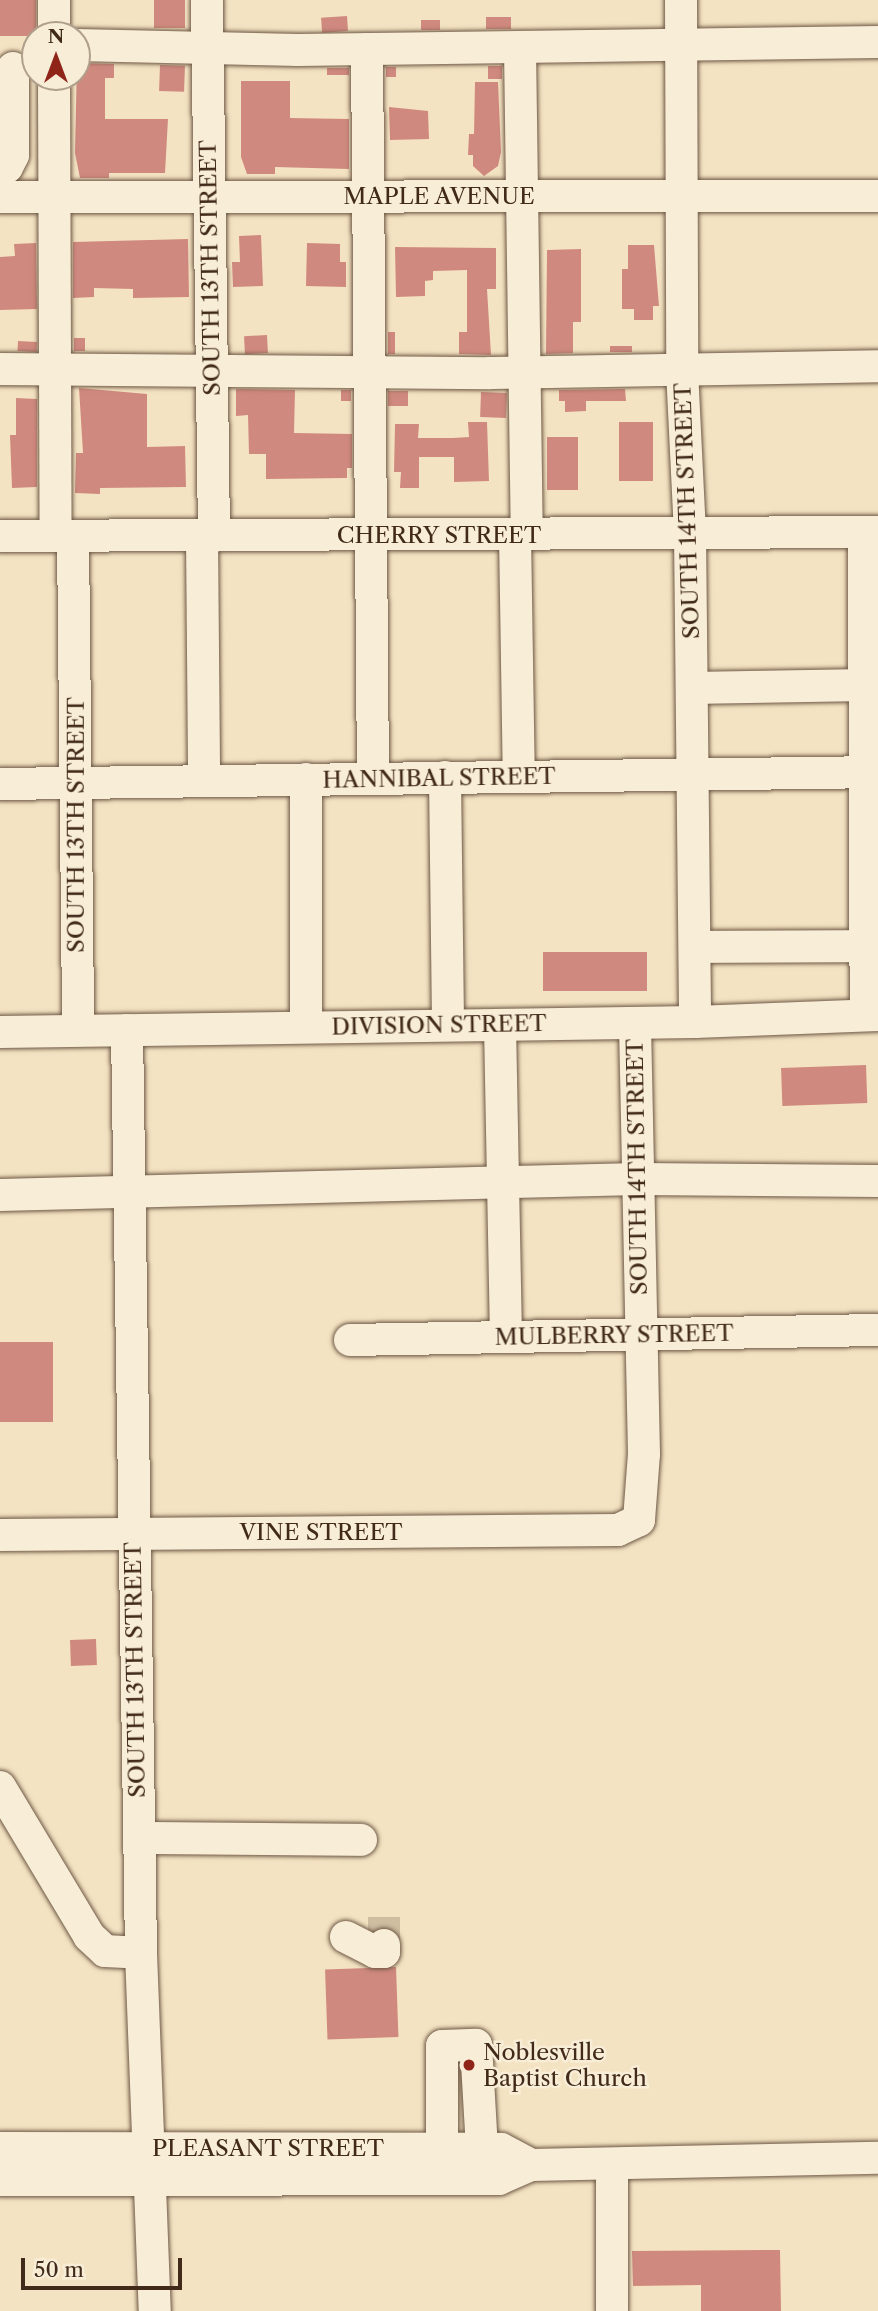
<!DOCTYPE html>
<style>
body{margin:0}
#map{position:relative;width:878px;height:2311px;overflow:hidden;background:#f4e3c2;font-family:"Libre Caslon Text",serif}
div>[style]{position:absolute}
.building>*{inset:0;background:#d0897e;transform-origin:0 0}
.minor-tunnel>*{height:32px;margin-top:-16px;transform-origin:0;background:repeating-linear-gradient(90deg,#d0bea1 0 32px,transparent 0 48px)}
.roads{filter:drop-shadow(0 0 2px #6e5845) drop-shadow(0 0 2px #6e5845)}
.minor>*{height:32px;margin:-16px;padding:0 16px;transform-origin:16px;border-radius:16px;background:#f8edd7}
.dots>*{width:19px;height:19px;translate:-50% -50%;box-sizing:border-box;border:4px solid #f8edd7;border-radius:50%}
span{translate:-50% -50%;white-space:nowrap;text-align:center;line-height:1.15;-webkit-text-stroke:5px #f8edd7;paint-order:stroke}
.street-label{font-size:23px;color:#422a1b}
.poi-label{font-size:23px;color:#422a1b}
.left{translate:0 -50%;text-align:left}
.north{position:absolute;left:21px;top:21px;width:70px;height:70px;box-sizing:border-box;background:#f8edd7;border:2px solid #af9f8c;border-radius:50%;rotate:0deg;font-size:19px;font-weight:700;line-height:28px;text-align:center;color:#422a1b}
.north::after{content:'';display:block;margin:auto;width:24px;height:32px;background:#8f2418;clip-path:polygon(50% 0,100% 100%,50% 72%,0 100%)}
.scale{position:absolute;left:21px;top:2258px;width:161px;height:32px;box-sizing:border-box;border:4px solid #422a1b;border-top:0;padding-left:9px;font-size:21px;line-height:24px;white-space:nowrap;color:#422a1b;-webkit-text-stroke:5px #f8edd7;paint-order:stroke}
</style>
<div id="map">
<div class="building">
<i style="left:0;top:0;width:36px;height:36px"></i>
<i style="left:154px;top:0;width:31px;height:28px"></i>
<i style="left:347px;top:16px;width:15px;height:26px;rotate:86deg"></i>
<i style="left:511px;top:17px;width:12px;height:25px;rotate:90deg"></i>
<i style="left:421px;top:20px;width:19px;height:10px"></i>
<i style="clip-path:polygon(77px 63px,114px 64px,114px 78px,105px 78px,105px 119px,168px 119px,165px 173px,109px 173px,109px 178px,80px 178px,75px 153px)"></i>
<i style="left:160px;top:65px;width:25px;height:26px;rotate:2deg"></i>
<i style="left:488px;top:66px;width:14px;height:13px"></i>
<i style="left:386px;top:67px;width:10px;height:10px"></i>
<i style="left:327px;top:68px;width:22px;height:7px"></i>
<i style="clip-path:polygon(241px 81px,290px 81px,290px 118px,349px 119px,349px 169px,275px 167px,275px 174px,247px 174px,241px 157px)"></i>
<i style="clip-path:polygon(475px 82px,498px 82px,501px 152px,498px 166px,484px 176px,473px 166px,473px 155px,468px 155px,469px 134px,474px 134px)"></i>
<i style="clip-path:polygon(389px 107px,428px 111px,429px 139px,390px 140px)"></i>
<i style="clip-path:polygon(261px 235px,263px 286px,233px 287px,232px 262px,240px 262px,239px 236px)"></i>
<i style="clip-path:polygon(188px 239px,189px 297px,133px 298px,133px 289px,94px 288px,94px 297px,73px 298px,73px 242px)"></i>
<i style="clip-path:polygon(36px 243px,37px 309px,0 310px,0 257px,15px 256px,14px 244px)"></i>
<i style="clip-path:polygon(307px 243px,340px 244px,340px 262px,346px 262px,346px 287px,306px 286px)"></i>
<i style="clip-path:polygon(628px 245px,654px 245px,659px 306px,653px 306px,653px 320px,634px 320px,634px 309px,622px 309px,622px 269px,628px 269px)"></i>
<i style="clip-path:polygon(395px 247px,496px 248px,496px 289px,487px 289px,491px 355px,459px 354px,459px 332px,467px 332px,467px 270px,433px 271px,433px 280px,425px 281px,425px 296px,396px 297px)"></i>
<i style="clip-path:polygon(581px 249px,581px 322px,573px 322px,573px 353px,546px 354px,547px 250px)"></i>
<i style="left:388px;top:332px;width:7px;height:22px"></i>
<i style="left:267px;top:335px;width:18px;height:23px;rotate:87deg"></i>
<i style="left:74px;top:338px;width:11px;height:13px"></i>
<i style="left:18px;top:341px;width:19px;height:10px;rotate:3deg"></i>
<i style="left:610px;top:346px;width:22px;height:6px"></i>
<i style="clip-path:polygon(79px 388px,147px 394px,147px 447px,185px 446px,186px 487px,100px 488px,100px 494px,75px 493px,76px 453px,83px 453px)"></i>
<i style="clip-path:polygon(236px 389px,295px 390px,294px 433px,352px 434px,352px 468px,347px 468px,347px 478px,266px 479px,266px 454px,249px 454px,248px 415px,236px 416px)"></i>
<i style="clip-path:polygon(625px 389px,626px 401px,586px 401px,586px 411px,565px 412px,565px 401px,559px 401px,559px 390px)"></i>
<i style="left:341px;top:390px;width:10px;height:11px"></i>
<i style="left:388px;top:391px;width:20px;height:15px"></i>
<i style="left:481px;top:392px;width:26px;height:25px;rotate:2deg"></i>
<i style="clip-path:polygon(16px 398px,37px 399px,37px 487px,12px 488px,10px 435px,16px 435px)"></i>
<i style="clip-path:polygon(468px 422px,487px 422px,489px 481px,454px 482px,454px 457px,419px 457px,419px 488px,400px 488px,401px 472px,394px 472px,395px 424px,419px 424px,418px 438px,453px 438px,469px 437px)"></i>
<i style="left:619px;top:422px;width:34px;height:59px"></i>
<i style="left:547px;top:437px;width:31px;height:53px"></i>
<i style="left:647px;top:952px;width:39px;height:104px;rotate:90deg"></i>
<i style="left:866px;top:1065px;width:38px;height:85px;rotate:88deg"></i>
<i style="left:53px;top:1342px;width:80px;height:53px;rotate:90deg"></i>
<i style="left:96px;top:1639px;width:26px;height:26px;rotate:88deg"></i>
<i style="left:396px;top:1967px;width:70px;height:71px;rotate:88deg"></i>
<i style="clip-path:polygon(780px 2250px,781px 2311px,701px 2311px,701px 2285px,633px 2286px,632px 2251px)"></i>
</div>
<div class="minor-tunnel">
<i style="left:384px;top:1917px;width:28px;rotate:90deg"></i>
</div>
<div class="roads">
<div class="minor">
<i style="left:54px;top:0;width:35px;rotate:90deg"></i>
<i style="left:207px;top:0;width:536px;rotate:89.25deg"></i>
<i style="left:681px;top:0;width:370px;rotate:89.8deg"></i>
<i style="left:682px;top:370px;width:163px;rotate:87.2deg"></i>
<i style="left:690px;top:533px;width:489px;rotate:89.4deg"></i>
<i style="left:77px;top:45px;width:221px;rotate:1.3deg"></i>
<i style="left:298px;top:50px;width:580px;rotate:-0.79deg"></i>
<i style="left:520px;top:48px;width:486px;rotate:89.2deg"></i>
<i style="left:367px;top:49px;width:729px;rotate:89.53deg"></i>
<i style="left:54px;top:77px;width:459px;rotate:89.8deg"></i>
<i style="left:0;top:167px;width:7px"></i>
<i style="left:7px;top:167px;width:13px;rotate:-63deg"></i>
<i style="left:13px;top:155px;width:87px;rotate:-90deg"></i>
<i style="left:0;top:197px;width:878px;rotate:-0.07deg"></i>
<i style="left:0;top:369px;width:490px;rotate:0.5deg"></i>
<i style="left:490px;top:373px;width:388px;rotate:-1deg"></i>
<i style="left:864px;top:532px;width:483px;rotate:89.8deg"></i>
<i style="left:515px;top:534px;width:242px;rotate:89.1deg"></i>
<i style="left:0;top:536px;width:878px;rotate:-0.26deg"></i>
<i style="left:73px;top:536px;width:494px;rotate:89.4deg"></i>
<i style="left:202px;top:536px;width:245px;rotate:89.5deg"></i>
<i style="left:692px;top:688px;width:173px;rotate:-1deg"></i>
<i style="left:445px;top:777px;width:248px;rotate:89.3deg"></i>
<i style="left:0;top:784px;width:878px;rotate:-0.78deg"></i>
<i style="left:695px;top:947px;width:183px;rotate:-0.3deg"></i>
<i style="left:500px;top:1025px;width:312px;rotate:88.9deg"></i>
<i style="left:306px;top:1027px;width:248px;rotate:-90deg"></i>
<i style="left:127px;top:1030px;width:923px;rotate:89.13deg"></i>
<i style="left:141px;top:1953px;width:358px;rotate:87.8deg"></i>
<i style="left:0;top:1032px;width:695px;rotate:-0.82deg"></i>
<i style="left:695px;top:1022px;width:183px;rotate:-2.2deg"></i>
<i style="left:0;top:1195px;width:638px;rotate:-1.44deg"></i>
<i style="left:638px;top:1179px;width:240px;rotate:0.5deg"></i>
<i style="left:350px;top:1340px;width:528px;rotate:-1.09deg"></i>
<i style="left:0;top:1535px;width:618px;rotate:-0.46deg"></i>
<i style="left:618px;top:1530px;width:23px;rotate:-25deg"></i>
<i style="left:639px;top:1520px;width:66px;rotate:-85.7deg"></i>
<i style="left:644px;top:1454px;width:431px;rotate:-91.2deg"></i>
<i style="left:0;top:1787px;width:174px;rotate:59.1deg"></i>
<i style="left:89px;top:1936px;width:22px;rotate:43deg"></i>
<i style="left:105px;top:1951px;width:36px;rotate:3deg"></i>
<i style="left:139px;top:1838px;width:222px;rotate:0.5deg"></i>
<i style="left:346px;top:1937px;width:33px;rotate:27deg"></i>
<i style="left:375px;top:1952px;width:9px"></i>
<i style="left:384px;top:1952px;width:7px;rotate:-90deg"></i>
<i style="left:0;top:2148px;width:482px;rotate:0.1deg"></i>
<i style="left:482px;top:2149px;width:19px"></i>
<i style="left:501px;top:2149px;width:34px;rotate:28deg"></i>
<i style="left:442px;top:2149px;width:103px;rotate:-90deg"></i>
<i style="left:442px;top:2046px;width:34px;rotate:-2deg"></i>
<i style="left:476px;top:2045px;width:104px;rotate:86.7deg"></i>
<i style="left:612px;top:2166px;width:145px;rotate:90deg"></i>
<i style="left:0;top:2180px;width:499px;rotate:-0.1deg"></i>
<i style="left:499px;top:2179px;width:35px;rotate:-24deg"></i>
<i style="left:531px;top:2165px;width:347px;rotate:-1.2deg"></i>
</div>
</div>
<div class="dots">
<i style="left:469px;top:2065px;background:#8f2418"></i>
</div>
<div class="street-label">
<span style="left:439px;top:196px">MAPLE AVENUE</span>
<span style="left:210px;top:268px;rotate:-91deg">SOUTH 13TH STREET</span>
<span style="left:687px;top:511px;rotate:-92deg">SOUTH 14TH STREET</span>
<span style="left:439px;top:535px">CHERRY STREET</span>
<span style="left:439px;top:778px;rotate:-1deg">HANNIBAL STREET</span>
<span style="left:76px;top:825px;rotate:-90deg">SOUTH 13TH STREET</span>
<span style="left:439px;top:1025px;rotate:-1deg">DIVISION STREET</span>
<span style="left:637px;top:1167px;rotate:-91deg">SOUTH 14TH STREET</span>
<span style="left:614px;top:1335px;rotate:-1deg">MULBERRY STREET</span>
<span style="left:321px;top:1532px">VINE STREET</span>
<span style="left:135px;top:1670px;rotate:-91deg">SOUTH 13TH STREET</span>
<span style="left:268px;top:2148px">PLEASANT STREET</span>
</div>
<div class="poi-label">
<span class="left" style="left:483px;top:2065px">Noblesville<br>Baptist Church</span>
</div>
<div class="north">N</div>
<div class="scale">50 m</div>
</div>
